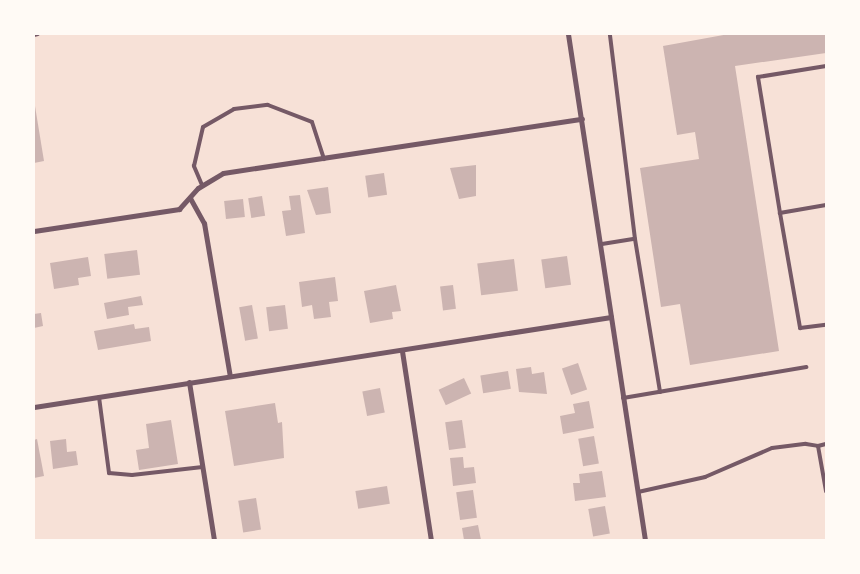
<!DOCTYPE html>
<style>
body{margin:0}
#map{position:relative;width:860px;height:574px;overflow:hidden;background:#f7e1d7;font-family:Karla,sans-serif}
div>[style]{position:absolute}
.building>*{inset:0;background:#ccb4b1;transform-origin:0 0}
.service>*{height:4px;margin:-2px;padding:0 2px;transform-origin:2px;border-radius:2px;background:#755966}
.minor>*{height:5px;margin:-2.5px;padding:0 2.5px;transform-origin:2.5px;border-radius:2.5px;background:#755966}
span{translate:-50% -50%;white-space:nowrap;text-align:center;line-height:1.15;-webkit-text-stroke:4.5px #fffaf5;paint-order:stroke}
.frame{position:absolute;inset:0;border:35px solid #fffaf5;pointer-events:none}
</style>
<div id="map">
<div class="building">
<i style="clip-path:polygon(729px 34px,826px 34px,826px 53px,735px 66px,779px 351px,690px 365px,680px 304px,661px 307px,640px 168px,699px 159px,695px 132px,677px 135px,663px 46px)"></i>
<i style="clip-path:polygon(34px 100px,44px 161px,34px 163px)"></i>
<i style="clip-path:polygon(476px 165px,476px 196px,459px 199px,450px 168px)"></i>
<i style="left:384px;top:173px;width:22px;height:19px;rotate:82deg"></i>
<i style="clip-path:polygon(328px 187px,331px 213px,316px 215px,307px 190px)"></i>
<i style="clip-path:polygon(300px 195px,305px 233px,286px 236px,282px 211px,291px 210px,289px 196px)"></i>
<i style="left:262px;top:196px;width:20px;height:14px;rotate:81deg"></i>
<i style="left:243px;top:199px;width:18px;height:19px;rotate:84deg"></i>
<i style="left:137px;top:250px;width:25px;height:33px;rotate:83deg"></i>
<i style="left:567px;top:256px;width:29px;height:26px;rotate:82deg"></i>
<i style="clip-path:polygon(88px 257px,91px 276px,78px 278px,79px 285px,54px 289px,50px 263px)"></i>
<i style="left:514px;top:259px;width:32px;height:37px;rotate:83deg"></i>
<i style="clip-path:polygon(335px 277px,338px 301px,329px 302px,331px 317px,314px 319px,312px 305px,302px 307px,299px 282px)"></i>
<i style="clip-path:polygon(396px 285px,401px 311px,392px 312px,393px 319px,370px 323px,364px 291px)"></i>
<i style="left:453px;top:285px;width:24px;height:13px;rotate:83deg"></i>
<i style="clip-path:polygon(141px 296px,143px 305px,128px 307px,129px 315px,107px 319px,104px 303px)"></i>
<i style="left:252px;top:305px;width:34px;height:13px;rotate:80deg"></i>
<i style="left:285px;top:305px;width:24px;height:19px;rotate:83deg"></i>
<i style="clip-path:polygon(41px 313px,43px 326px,34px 328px,34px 314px)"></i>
<i style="clip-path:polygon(134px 324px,135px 329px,149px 327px,151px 341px,98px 350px,94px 331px)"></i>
<i style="left:578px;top:363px;width:28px;height:17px;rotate:71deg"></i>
<i style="clip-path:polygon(531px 367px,532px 374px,544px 372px,547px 394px,519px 392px,516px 369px)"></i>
<i style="left:508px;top:371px;width:18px;height:28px;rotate:81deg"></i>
<i style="left:464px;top:378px;width:17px;height:28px;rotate:65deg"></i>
<i style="left:380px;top:388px;width:25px;height:18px;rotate:79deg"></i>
<i style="clip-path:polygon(589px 401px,594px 428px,563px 434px,560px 416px,575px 413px,573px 404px)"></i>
<i style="clip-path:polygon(275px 403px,278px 423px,282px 422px,284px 458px,234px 466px,225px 411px)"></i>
<i style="clip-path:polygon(171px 420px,178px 464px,139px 470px,136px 450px,149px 448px,146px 424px)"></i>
<i style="left:462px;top:420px;width:28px;height:17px;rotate:82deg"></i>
<i style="left:594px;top:436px;width:28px;height:16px;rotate:80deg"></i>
<i style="clip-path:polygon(37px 439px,44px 476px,34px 478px,34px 440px)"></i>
<i style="clip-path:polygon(66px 439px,67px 452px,76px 451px,78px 465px,53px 469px,50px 441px)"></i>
<i style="clip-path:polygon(463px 457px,464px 468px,474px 467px,476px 483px,453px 486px,450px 458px)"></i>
<i style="clip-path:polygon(602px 471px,606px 497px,575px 501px,573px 483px,580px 483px,579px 474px)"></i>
<i style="left:387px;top:486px;width:18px;height:32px;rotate:81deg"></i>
<i style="left:473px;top:490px;width:28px;height:17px;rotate:82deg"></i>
<i style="left:256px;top:498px;width:32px;height:18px;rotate:81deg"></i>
<i style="left:605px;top:506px;width:28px;height:17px;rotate:80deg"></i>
<i style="clip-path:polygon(478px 525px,481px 540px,464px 540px,462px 528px)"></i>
</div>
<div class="service">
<i style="left:34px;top:35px;width:4px;rotate:-14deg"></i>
<i style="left:202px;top:185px;width:21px;rotate:-113deg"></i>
<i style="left:194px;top:166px;width:40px;rotate:-77deg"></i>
<i style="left:203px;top:127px;width:36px;rotate:-30deg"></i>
<i style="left:234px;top:109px;width:34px;rotate:-7deg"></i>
<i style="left:268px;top:105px;width:47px;rotate:21.1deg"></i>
<i style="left:312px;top:122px;width:39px;rotate:72deg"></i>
<i style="left:826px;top:205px;width:47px;rotate:170.1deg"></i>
<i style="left:780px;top:213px;width:117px;rotate:80.1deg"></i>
<i style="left:800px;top:328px;width:26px;rotate:-7deg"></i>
<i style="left:780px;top:213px;width:138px;rotate:-99.2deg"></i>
<i style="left:758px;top:77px;width:69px;rotate:-9.2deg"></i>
<i style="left:635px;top:239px;width:155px;rotate:80.7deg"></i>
<i style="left:602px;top:244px;width:33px;rotate:-9deg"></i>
<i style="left:635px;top:239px;width:207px;rotate:-97deg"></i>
<i style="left:99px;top:397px;width:77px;rotate:82.5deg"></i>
<i style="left:109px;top:473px;width:23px;rotate:5deg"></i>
<i style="left:132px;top:475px;width:71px;rotate:-6.4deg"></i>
<i style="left:623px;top:398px;width:186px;rotate:-9.6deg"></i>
<i style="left:818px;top:446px;width:8px;rotate:-14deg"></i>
<i style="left:638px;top:492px;width:69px;rotate:-12.6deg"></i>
<i style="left:705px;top:477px;width:73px;rotate:-23.4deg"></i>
<i style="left:772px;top:448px;width:34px;rotate:-7deg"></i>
<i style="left:806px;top:444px;width:12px;rotate:9deg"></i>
<i style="left:818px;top:446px;width:46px;rotate:79.9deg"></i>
</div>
<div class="minor">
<i style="left:568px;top:34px;width:512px;rotate:81.35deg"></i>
<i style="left:190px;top:198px;width:29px;rotate:61deg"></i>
<i style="left:204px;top:223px;width:155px;rotate:80.4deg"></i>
<i style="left:34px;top:231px;width:147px;rotate:-8.6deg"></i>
<i style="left:179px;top:209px;width:28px;rotate:-48deg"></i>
<i style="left:198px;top:188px;width:29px;rotate:-31deg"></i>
<i style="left:223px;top:173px;width:363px;rotate:-8.6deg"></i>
<i style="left:402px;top:351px;width:191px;rotate:81.3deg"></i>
<i style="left:189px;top:382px;width:160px;rotate:81deg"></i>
<i style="left:34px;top:407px;width:584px;rotate:-8.87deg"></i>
</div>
<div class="frame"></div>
</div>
